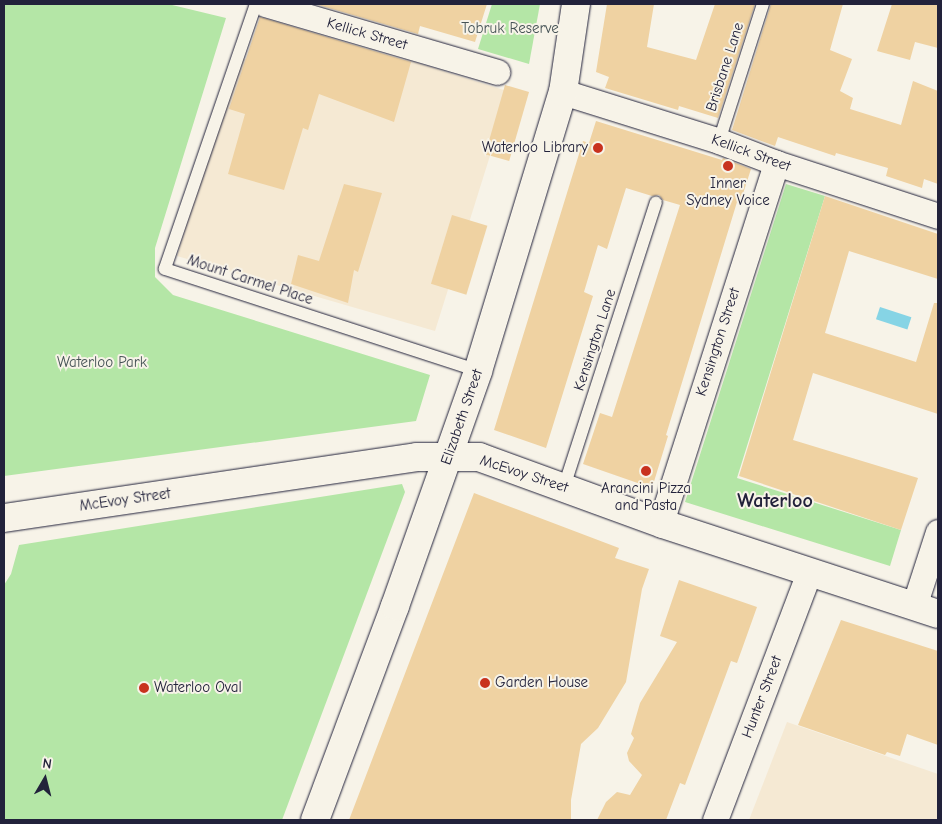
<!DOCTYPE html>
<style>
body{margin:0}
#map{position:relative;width:942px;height:824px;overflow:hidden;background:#f7f3e8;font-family:"Comic Neue",sans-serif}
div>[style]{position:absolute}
.built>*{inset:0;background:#f5e9d3}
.green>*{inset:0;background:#b4e6a6}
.water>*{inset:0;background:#86d4e5;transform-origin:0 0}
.building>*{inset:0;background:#efd2a2;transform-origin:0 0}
.roads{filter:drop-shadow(0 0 1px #22223b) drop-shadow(0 0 1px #22223b)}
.service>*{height:12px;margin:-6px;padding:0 6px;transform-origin:6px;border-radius:6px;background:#f7f3e8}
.minor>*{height:25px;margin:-12.5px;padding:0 12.5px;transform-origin:12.5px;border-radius:12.5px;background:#f7f3e8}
.secondary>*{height:28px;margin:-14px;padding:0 14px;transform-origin:14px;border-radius:14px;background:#f7f3e8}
.primary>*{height:28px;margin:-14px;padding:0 14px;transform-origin:14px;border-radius:14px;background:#f7f3e8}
.dots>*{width:14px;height:14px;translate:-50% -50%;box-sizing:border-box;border:2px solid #f7f3e8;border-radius:50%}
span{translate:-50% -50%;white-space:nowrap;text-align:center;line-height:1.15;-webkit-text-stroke:4px #f7f3e8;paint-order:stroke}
.park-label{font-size:15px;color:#465356}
.street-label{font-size:15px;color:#22223b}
.poi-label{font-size:15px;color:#22223b}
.right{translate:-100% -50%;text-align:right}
.left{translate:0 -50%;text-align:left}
.district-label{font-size:20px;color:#22223b;font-weight:700}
.frame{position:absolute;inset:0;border:5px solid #22223b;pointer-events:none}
.north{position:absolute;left:20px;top:754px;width:50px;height:50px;-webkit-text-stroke:4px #f7f3e8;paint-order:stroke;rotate:8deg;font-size:14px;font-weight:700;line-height:20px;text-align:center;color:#22223b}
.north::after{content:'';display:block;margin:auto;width:18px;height:22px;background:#22223b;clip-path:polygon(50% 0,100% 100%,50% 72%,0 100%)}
</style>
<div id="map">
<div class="built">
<i style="clip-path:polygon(237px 56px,390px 108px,405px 59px,510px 92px,435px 331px,177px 256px)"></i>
<i style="clip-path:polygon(787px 722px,938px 774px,938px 820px,749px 820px)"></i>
</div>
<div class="green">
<i style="clip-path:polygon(4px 4px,168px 4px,226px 18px,155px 248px,155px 277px,173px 295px,430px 375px,416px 421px,4px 476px)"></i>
<i style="clip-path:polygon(492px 4px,540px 4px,529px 64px,478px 49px)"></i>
<i style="clip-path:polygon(786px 184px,825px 196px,737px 478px,901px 530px,890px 566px,685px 502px)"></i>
<i style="clip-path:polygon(402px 484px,405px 492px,282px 820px,4px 820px,4px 585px,11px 574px,19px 545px)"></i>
</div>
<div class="water">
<i style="left:880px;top:307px;width:33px;height:13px;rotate:18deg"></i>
</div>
<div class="building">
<i style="clip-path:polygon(315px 4px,487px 4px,475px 42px,420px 26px,418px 34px)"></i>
<i style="clip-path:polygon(607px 4px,654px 4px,647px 47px,696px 60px,715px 4px,755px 4px,718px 118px,679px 106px,678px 110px,605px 88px,609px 77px,596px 72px)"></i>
<i style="clip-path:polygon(771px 4px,843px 4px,830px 50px,852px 59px,840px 91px,853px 98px,850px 109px,901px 125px,913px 81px,938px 91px,938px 184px,924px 179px,922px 188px,886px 176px,888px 168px,836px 153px,835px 156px,778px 137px,775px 146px,732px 130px)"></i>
<i style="clip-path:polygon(892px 4px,938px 4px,938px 48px,915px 42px,910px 60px,877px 51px)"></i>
<i style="clip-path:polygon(260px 17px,411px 62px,394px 122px,319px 94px,308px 130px,303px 128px,284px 190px,228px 174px,245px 114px,229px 109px)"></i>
<i style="left:505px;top:85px;width:25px;height:72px;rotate:16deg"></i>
<i style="clip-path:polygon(596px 121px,722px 160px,723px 158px,751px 169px,740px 203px,737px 202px,666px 435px,668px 436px,652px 488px,583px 464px,600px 413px,612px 417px,680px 205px,663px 200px,659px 195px,652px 196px,626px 188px,607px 249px,598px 245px,584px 292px,593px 296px,546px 448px,494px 430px,583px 141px,589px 143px)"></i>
<i style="clip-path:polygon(344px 184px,382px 193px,358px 272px,354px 270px,348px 303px,291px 284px,298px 255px,319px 261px)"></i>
<i style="clip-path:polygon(825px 196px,938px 234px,938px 279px,849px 251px,825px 333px,916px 362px,934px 303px,938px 303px,938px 414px,813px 373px,793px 440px,918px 478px,901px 530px,739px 476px)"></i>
<i style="left:452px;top:215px;width:37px;height:72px;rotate:17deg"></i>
<i style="clip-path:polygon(474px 493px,619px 548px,615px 558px,649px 569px,642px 589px,626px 682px,598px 728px,581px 744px,571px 800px,571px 820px,349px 820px)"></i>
<i style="clip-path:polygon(679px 580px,757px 607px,737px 663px,731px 661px,685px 785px,680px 783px,666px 820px,597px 820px,606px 802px,617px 792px,630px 795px,642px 775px,629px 761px,627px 753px,634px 738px,631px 734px,640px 703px,677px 642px,660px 636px)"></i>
<i style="clip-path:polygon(841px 620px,938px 651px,938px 745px,907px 734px,900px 756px,887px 752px,885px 755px,798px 725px)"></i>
</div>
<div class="roads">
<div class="service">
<i style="left:256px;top:4px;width:280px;rotate:109deg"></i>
<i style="left:165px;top:269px;width:329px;rotate:18deg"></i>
<i style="left:719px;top:141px;width:144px;rotate:-72.2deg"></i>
<i style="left:564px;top:487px;width:299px;rotate:-72.1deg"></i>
</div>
<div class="minor">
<i style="left:265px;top:4px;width:242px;rotate:16.3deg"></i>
<i style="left:563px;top:92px;width:164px;rotate:17.4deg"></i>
<i style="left:719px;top:141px;width:61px;rotate:21.1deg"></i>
<i style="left:776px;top:163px;width:170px;rotate:18.1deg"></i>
<i style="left:661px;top:522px;width:377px;rotate:-72.2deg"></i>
<i style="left:914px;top:606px;width:78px;rotate:-72deg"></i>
<i style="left:715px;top:820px;width:264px;rotate:-69.2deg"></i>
</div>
<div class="secondary">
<i style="left:315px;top:820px;width:228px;rotate:-69.5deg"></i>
<i style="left:395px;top:606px;width:249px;rotate:-70.5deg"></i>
<i style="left:478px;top:371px;width:292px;rotate:-73.1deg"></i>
<i style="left:563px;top:92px;width:89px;rotate:-81.6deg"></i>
</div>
<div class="primary">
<i style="left:4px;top:518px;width:417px;rotate:-8.4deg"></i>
<i style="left:417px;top:457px;width:62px"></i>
<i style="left:479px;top:457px;width:196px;rotate:20deg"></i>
<i style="left:663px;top:524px;width:289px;rotate:18.1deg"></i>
</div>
</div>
<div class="dots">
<i style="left:598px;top:148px;background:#c8321e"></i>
<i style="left:728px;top:166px;background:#c8321e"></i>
<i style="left:646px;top:471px;background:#c8321e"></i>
<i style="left:485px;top:683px;background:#c8321e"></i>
<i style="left:144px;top:688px;background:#c8321e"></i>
</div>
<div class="park-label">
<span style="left:510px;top:29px">Tobruk Reserve</span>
<span style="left:102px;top:363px">Waterloo Park</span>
</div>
<div class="street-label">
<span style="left:367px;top:34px;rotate:16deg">Kellick Street</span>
<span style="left:725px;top:67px;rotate:-72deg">Brisbane Lane</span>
<span style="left:751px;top:153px;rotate:20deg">Kellick Street</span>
<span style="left:250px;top:280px;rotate:18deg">Mount Carmel Place</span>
<span style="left:595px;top:340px;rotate:-72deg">Kensington Lane</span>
<span style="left:718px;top:342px;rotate:-72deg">Kensington Street</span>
<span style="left:462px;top:417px;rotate:-71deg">Elizabeth Street</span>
<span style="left:524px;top:474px;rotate:18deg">McEvoy Street</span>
<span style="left:125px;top:500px;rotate:-8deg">McEvoy Street</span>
<span style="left:762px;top:697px;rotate:-69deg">Hunter Street</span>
</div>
<div class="poi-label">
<span class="right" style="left:588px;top:148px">Waterloo Library</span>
<span style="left:728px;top:192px">Inner<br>Sydney Voice</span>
<span style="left:646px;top:497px">Arancini Pizza<br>and Pasta</span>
<span class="left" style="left:495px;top:683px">Garden House</span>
<span class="left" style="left:154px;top:688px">Waterloo Oval</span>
</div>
<div class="district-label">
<span style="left:775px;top:500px">Waterloo</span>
</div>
<div class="frame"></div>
<div class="north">N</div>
</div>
